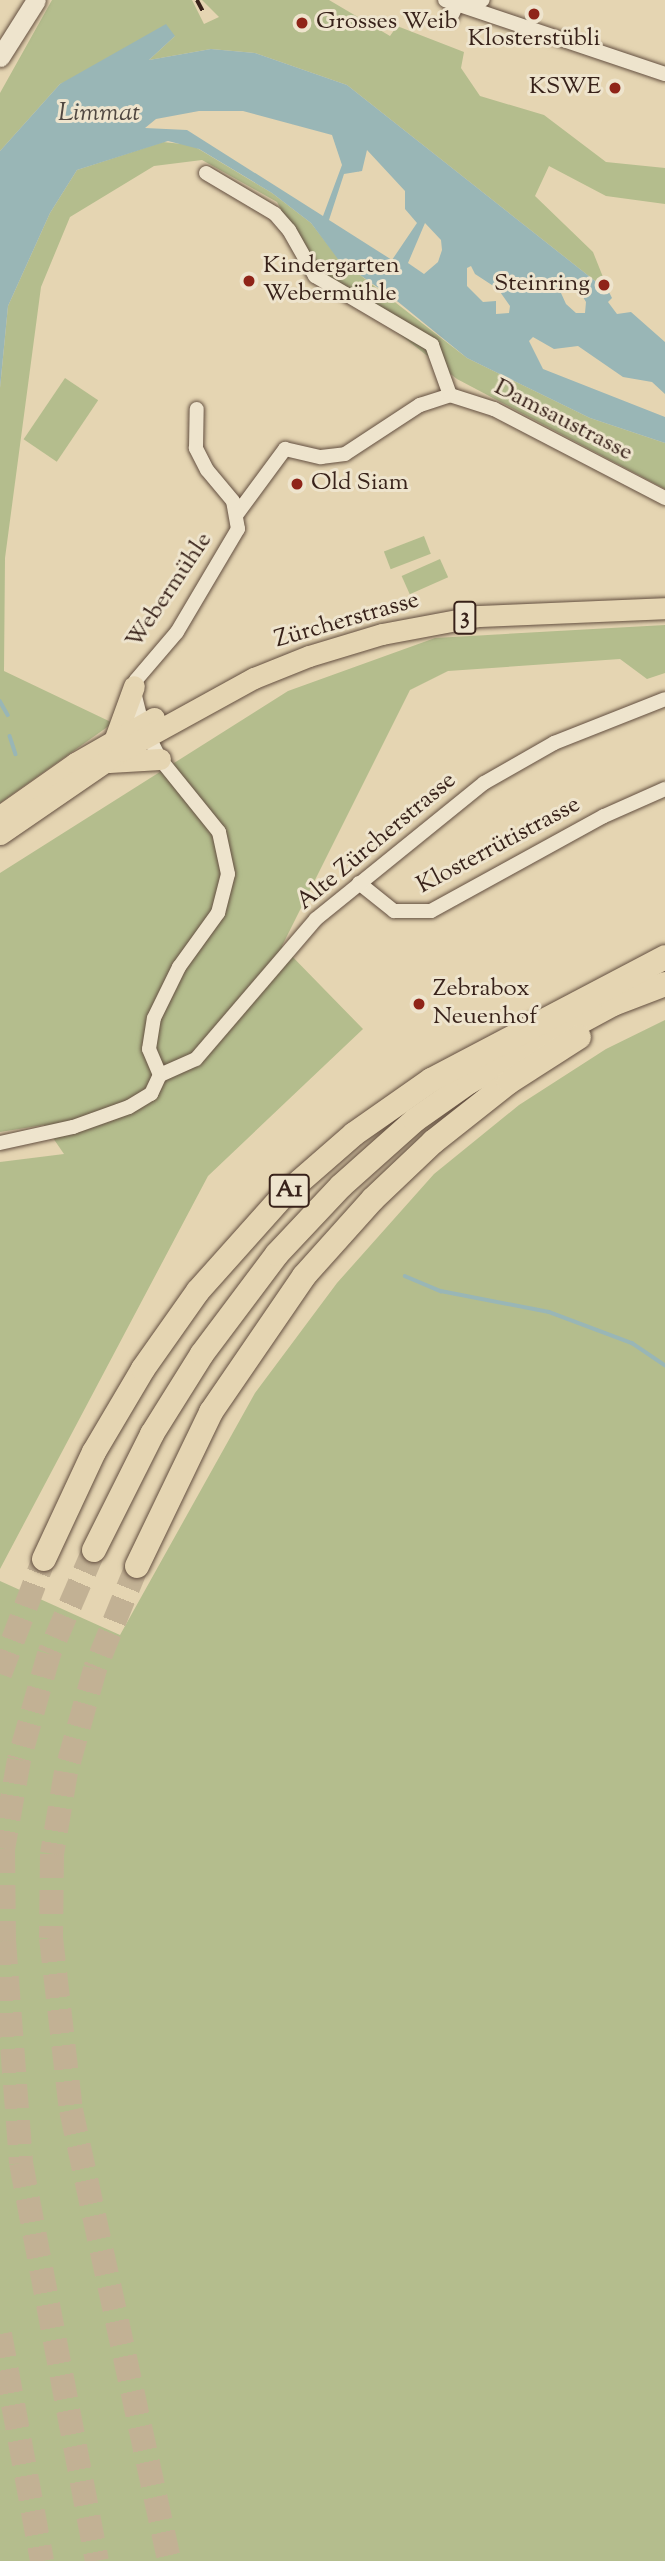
<!DOCTYPE html>
<meta charset="utf-8">
<style>
body{margin:0}
#map{position:relative;width:665px;height:2561px;overflow:hidden;background:#e5d5b2;font-family:"Sorts Mill Goudy",serif}
div>[style]{position:absolute}
.green>*{inset:0;background:#b4bd8d;transform-origin:0 0}
.water>*{inset:0;background:#99b6b6}
.stream>*{height:3.5px;margin:-1.75px;padding:0 1.75px;transform-origin:1.75px;border-radius:1.75px;background:#99b6b6}
.highway-tunnel>*{height:24px;margin-top:-12px;transform-origin:0;background:repeating-linear-gradient(90deg,#c2b194 0 24px,transparent 0 36px)}
.roads{filter:drop-shadow(0 0 2px #634f40) drop-shadow(0 0 2px #634f40)}
.street>*{height:14px;margin:-7px;padding:0 7px;transform-origin:7px;border-radius:7px;background:#eee4cd}
.secondary>*{height:19px;margin:-9.5px;padding:0 9.5px;transform-origin:9.5px;border-radius:9.5px;background:#eee4cd}
.primary>*{height:21px;margin:-10.5px;padding:0 10.5px;transform-origin:10.5px;border-radius:10.5px;background:#e5d5b2}
.highway>*{height:24px;margin:-12px;padding:0 12px;transform-origin:12px;border-radius:12px;background:#e5d5b2}
.rail>*{height:3.5px;margin-top:-1.75px;transform-origin:0;background:repeating-linear-gradient(90deg,#38221a 0 12px,transparent 0 24px)}
.dots>*{width:19px;height:19px;translate:-50% -50%;box-sizing:border-box;border:4px solid #eee4cd;border-radius:50%}
span{translate:-50% -50%;white-space:nowrap;text-align:center;line-height:1.15;-webkit-text-stroke:6px #eee4cd;paint-order:stroke}
.shield-label span{padding:2px 5px;background:#eee4cd;border:2px solid;border-radius:5px;-webkit-text-stroke-width:0}
.shield-label{font-size:23px;color:#38221a;font-weight:700}
.poi-label{font-size:24px;color:#38221a}
.left{translate:0 -50%;text-align:left}
.right{translate:-100% -50%;text-align:right}
.street-label{font-size:24px;color:#38221a}
.water-label{font-size:26px;color:#504741;font-style:italic}
</style>
<div id="map">
<div class="green">
<i style="clip-path:polygon(52px 0,192px 0,204px 24px,219px 17px,202px 0,329px 0,390px 36px,397px 26px,464px 52px,461px 68px,480px 96px,544px 115px,606px 162px,665px 168px,665px 204px,606px 196px,549px 166px,535px 196px,593px 252px,609px 292px,347px 85px,255px 53px,211px 49px,149px 60px,175px 36px,60px 84px,0 151px,0 93px)"></i>
<i style="clip-path:polygon(163px 142px,192px 145px,272px 193px,311px 223px,338px 258px,467px 358px,590px 418px,665px 443px,665px 489px,457px 379px,311px 265px,277px 202px,202px 160px,154px 166px,70px 217px,41px 287px,5px 558px,4px 671px,113px 723px,0 803px,0 388px,8px 306px,50px 213px,77px 170px)"></i>
<i style="left:65px;top:378px;width:40px;height:74px;rotate:34deg"></i>
<i style="left:424px;top:536px;width:19px;height:43px;rotate:69deg"></i>
<i style="left:440px;top:559px;width:20px;height:42px;rotate:66deg"></i>
<i style="clip-path:polygon(665px 625px,665px 673px,647px 679px,620px 659px,448px 671px,410px 690px,282px 946px,363px 1029px,208px 1176px,0 1569px,0 1162px,64px 1154px,44px 1125px,0 1132px,0 873px,288px 691px,435px 638px)"></i>
<i style="clip-path:polygon(665px 1020px,665px 2561px,0 2561px,0 1581px,120px 1635px,255px 1393px,337px 1283px,434px 1174px,519px 1105px,606px 1049px)"></i>
</div>
<div class="water">
<i style="clip-path:polygon(evenodd,166px 24px,175px 36px,149px 60px,211px 49px,255px 53px,347px 85px,609px 292px,612px 298px,608px 302px,617px 314px,631px 312px,665px 342px,665px 394px,652px 382px,623px 377px,578px 346px,554px 349px,533px 337px,529px 341px,543px 369px,665px 417px,665px 443px,590px 418px,467px 358px,397px 301px,360px 275px,349px 274px,311px 223px,272px 193px,199px 149px,168px 141px,77px 170px,50px 213px,8px 306px,0 388px,0 151px,60px 84px,166px 24px,199px 111px,243px 111px,332px 135px,342px 165px,323px 216px,187px 130px,145px 128px,156px 119px,199px 111px,166px 24px,367px 150px,405px 191px,405px 209px,417px 223px,392px 260px,329px 220px,344px 174px,362px 171px,367px 150px,166px 24px,425px 223px,441px 240px,442px 250px,438px 262px,424px 274px,408px 263px,425px 223px,166px 24px,471px 266px,475px 274px,498px 289px,510px 306px,509px 313px,496px 314px,496px 301px,483px 302px,467px 286px,467px 268px,471px 266px,166px 24px,556px 282px,577px 287px,586px 302px,585px 313px,576px 313px,566px 304px,556px 282px)"></i>
</div>
<div class="stream">
<i style="left:0;top:701px;width:16px;rotate:60deg"></i>
<i style="left:10px;top:736px;width:19px;rotate:72deg"></i>
<i style="left:405px;top:1276px;width:39px;rotate:23deg"></i>
<i style="left:441px;top:1291px;width:110px;rotate:11deg"></i>
<i style="left:549px;top:1312px;width:89px;rotate:20.5deg"></i>
<i style="left:632px;top:1343px;width:40px;rotate:34deg"></i>
</div>
<div class="highway-tunnel">
<i style="left:94px;top:1550px;width:113px;rotate:113.4deg"></i>
<i style="left:49px;top:1654px;width:110px;rotate:105.8deg"></i>
<i style="left:19px;top:1760px;width:90px;rotate:100.2deg"></i>
<i style="left:3px;top:1849px;width:92px;rotate:89.4deg"></i>
<i style="left:4px;top:1941px;width:223px;rotate:85.6deg"></i>
<i style="left:21px;top:2163px;width:405px;rotate:79.2deg"></i>
<i style="left:137px;top:1566px;width:111px;rotate:112.2deg"></i>
<i style="left:95px;top:1669px;width:107px;rotate:105.7deg"></i>
<i style="left:66px;top:1772px;width:83px;rotate:99.7deg"></i>
<i style="left:52px;top:1854px;width:84px;rotate:90.7deg"></i>
<i style="left:51px;top:1938px;width:173px;rotate:83.4deg"></i>
<i style="left:71px;top:2110px;width:462px;rotate:77.7deg"></i>
<i style="left:0;top:1674px;width:123px;rotate:-69.1deg"></i>
<i style="left:0;top:2334px;width:231px;rotate:79.5deg"></i>
</div>
<div class="roads">
<div class="street">
<i style="left:445px;top:0;width:232px;rotate:18.6deg"></i>
<i style="left:451px;top:17px;width:14px;rotate:-65deg"></i>
<i style="left:457px;top:4px;width:26px;rotate:-9deg"></i>
<i style="left:206px;top:173px;width:80px;rotate:30.7deg"></i>
<i style="left:275px;top:214px;width:21px;rotate:49deg"></i>
<i style="left:289px;top:230px;width:53px;rotate:60.5deg"></i>
<i style="left:315px;top:276px;width:136px;rotate:30.5deg"></i>
<i style="left:432px;top:345px;width:53px;rotate:70.2deg"></i>
<i style="left:237px;top:514px;width:81px;rotate:-53.6deg"></i>
<i style="left:285px;top:449px;width:37px;rotate:13deg"></i>
<i style="left:321px;top:457px;width:24px;rotate:-7deg"></i>
<i style="left:345px;top:454px;width:90px;rotate:-33.2deg"></i>
<i style="left:420px;top:405px;width:32px;rotate:-18deg"></i>
<i style="left:450px;top:395px;width:46px;rotate:17.7deg"></i>
<i style="left:494px;top:409px;width:193px;rotate:27.5deg"></i>
<i style="left:359px;top:883px;width:45px;rotate:38.7deg"></i>
<i style="left:394px;top:911px;width:37px"></i>
<i style="left:431px;top:911px;width:197px;rotate:-28.8deg"></i>
<i style="left:604px;top:816px;width:67px;rotate:-23.9deg"></i>
<i style="left:160px;top:1075px;width:28px;rotate:-113deg"></i>
<i style="left:149px;top:1049px;width:31px;rotate:-81deg"></i>
<i style="left:154px;top:1018px;width:57px;rotate:-63.9deg"></i>
<i style="left:179px;top:967px;width:67px;rotate:-54.2deg"></i>
<i style="left:218px;top:913px;width:40px;rotate:-75.6deg"></i>
<i style="left:228px;top:874px;width:43px;rotate:-102.1deg"></i>
<i style="left:219px;top:832px;width:94px;rotate:-128.9deg"></i>
<i style="left:160px;top:759px;width:39px;rotate:-117deg"></i>
<i style="left:142px;top:724px;width:32px;rotate:-104deg"></i>
<i style="left:134px;top:693px;width:13px;rotate:-81deg"></i>
<i style="left:136px;top:680px;width:63px;rotate:-49.5deg"></i>
<i style="left:177px;top:632px;width:120px;rotate:-59.4deg"></i>
<i style="left:238px;top:529px;width:28px;rotate:-100deg"></i>
<i style="left:233px;top:501px;width:40px;rotate:-130deg"></i>
<i style="left:207px;top:470px;width:25px;rotate:-117deg"></i>
<i style="left:196px;top:448px;width:39px;rotate:-89deg"></i>
<i style="left:160px;top:1075px;width:39px;rotate:-24deg"></i>
<i style="left:196px;top:1059px;width:184px;rotate:-49.4deg"></i>
<i style="left:316px;top:919px;width:216px;rotate:-39deg"></i>
<i style="left:484px;top:783px;width:81px;rotate:-29.7deg"></i>
<i style="left:554px;top:743px;width:119px;rotate:-21.6deg"></i>
<i style="left:0;top:1143px;width:75px;rotate:-12.4deg"></i>
<i style="left:73px;top:1127px;width:59px;rotate:-19.7deg"></i>
<i style="left:129px;top:1107px;width:26px;rotate:-31deg"></i>
<i style="left:151px;top:1094px;width:21px;rotate:-65deg"></i>
</div>
<div class="secondary">
<i style="left:0;top:57px;width:67px;rotate:-57.7deg"></i>
</div>
<div class="primary">
<i style="left:115px;top:738px;width:55px;rotate:-69.9deg"></i>
<i style="left:109px;top:762px;width:51px;rotate:-3.4deg"></i>
<i style="left:0;top:816px;width:92px;rotate:-35.2deg"></i>
<i style="left:75px;top:763px;width:91px;rotate:-29.7deg"></i>
<i style="left:0;top:834px;width:147px;rotate:-34.4deg"></i>
<i style="left:121px;top:751px;width:152px;rotate:-28.8deg"></i>
<i style="left:254px;top:678px;width:59px;rotate:-21.8deg"></i>
<i style="left:309px;top:656px;width:76px;rotate:-16.8deg"></i>
<i style="left:382px;top:634px;width:98px;rotate:-10.6deg"></i>
<i style="left:478px;top:616px;width:187px;rotate:-2.4deg"></i>
</div>
<div class="highway">
<i style="left:94px;top:1550px;width:130px;rotate:-63.4deg"></i>
<i style="left:152px;top:1434px;width:94px;rotate:-58deg"></i>
<i style="left:202px;top:1354px;width:125px;rotate:-53.1deg"></i>
<i style="left:277px;top:1254px;width:93px;rotate:-46.7deg"></i>
<i style="left:341px;top:1186px;width:99px;rotate:-41.7deg"></i>
<i style="left:415px;top:1120px;width:66px;rotate:-35.1deg"></i>
<i style="left:469px;top:1082px;width:164px;rotate:-28.4deg"></i>
<i style="left:613px;top:1004px;width:56px;rotate:-21deg"></i>
<i style="left:44px;top:1559px;width:118px;rotate:-65deg"></i>
<i style="left:94px;top:1452px;width:96px;rotate:-59.4deg"></i>
<i style="left:143px;top:1369px;width:95px;rotate:-54.8deg"></i>
<i style="left:198px;top:1291px;width:127px;rotate:-48.2deg"></i>
<i style="left:283px;top:1196px;width:94px;rotate:-41.1deg"></i>
<i style="left:354px;top:1134px;width:94px;rotate:-35deg"></i>
<i style="left:431px;top:1080px;width:264px;rotate:-27.7deg"></i>
<i style="left:137px;top:1566px;width:171px;rotate:-64.3deg"></i>
<i style="left:211px;top:1412px;width:165px;rotate:-55.6deg"></i>
<i style="left:304px;top:1276px;width:103px;rotate:-48.1deg"></i>
<i style="left:373px;top:1199px;width:83px;rotate:-43.5deg"></i>
<i style="left:433px;top:1142px;width:97px;rotate:-38.3deg"></i>
<i style="left:509px;top:1082px;width:83px;rotate:-32.7deg"></i>
</div>
</div>
<div class="rail">
<i style="left:197px;top:0;width:17px;rotate:62deg"></i>
</div>
<div class="dots">
<i style="left:534px;top:14px;background:#8f2418"></i>
<i style="left:302px;top:23px;background:#8f2418"></i>
<i style="left:615px;top:88px;background:#8f2418"></i>
<i style="left:249px;top:281px;background:#8f2418"></i>
<i style="left:604px;top:285px;background:#8f2418"></i>
<i style="left:297px;top:484px;background:#8f2418"></i>
<i style="left:419px;top:1004px;background:#8f2418"></i>
</div>
<div class="shield-label">
<span style="left:465px;top:618px">3</span>
<span style="left:289px;top:1191px">A1</span>
</div>
<div class="poi-label">
<span class="left" style="left:316px;top:23px">Grosses Weib</span>
<span style="left:534px;top:40px">Klosterstübli</span>
<span class="right" style="left:601px;top:88px">KSWE</span>
<span class="left" style="left:263px;top:281px">Kindergarten<br>Webermühle</span>
<span class="right" style="left:590px;top:285px">Steinring</span>
<span class="left" style="left:311px;top:484px">Old Siam</span>
<span class="left" style="left:433px;top:1004px">Zebrabox<br>Neuenhof</span>
</div>
<div class="street-label">
<span style="left:563px;top:421px;rotate:27deg">Damsaustrasse</span>
<span style="left:170px;top:591px;rotate:-56deg">Webermühle</span>
<span style="left:347px;top:621px;rotate:-16deg">Zürcherstrasse</span>
<span style="left:377px;top:842px;rotate:-40deg">Alte Zürcherstrasse</span>
<span style="left:499px;top:846px;rotate:-28deg">Klosterrütistrasse</span>
</div>
<div class="water-label">
<span style="left:99px;top:114px">Limmat</span>
</div>
</div>
